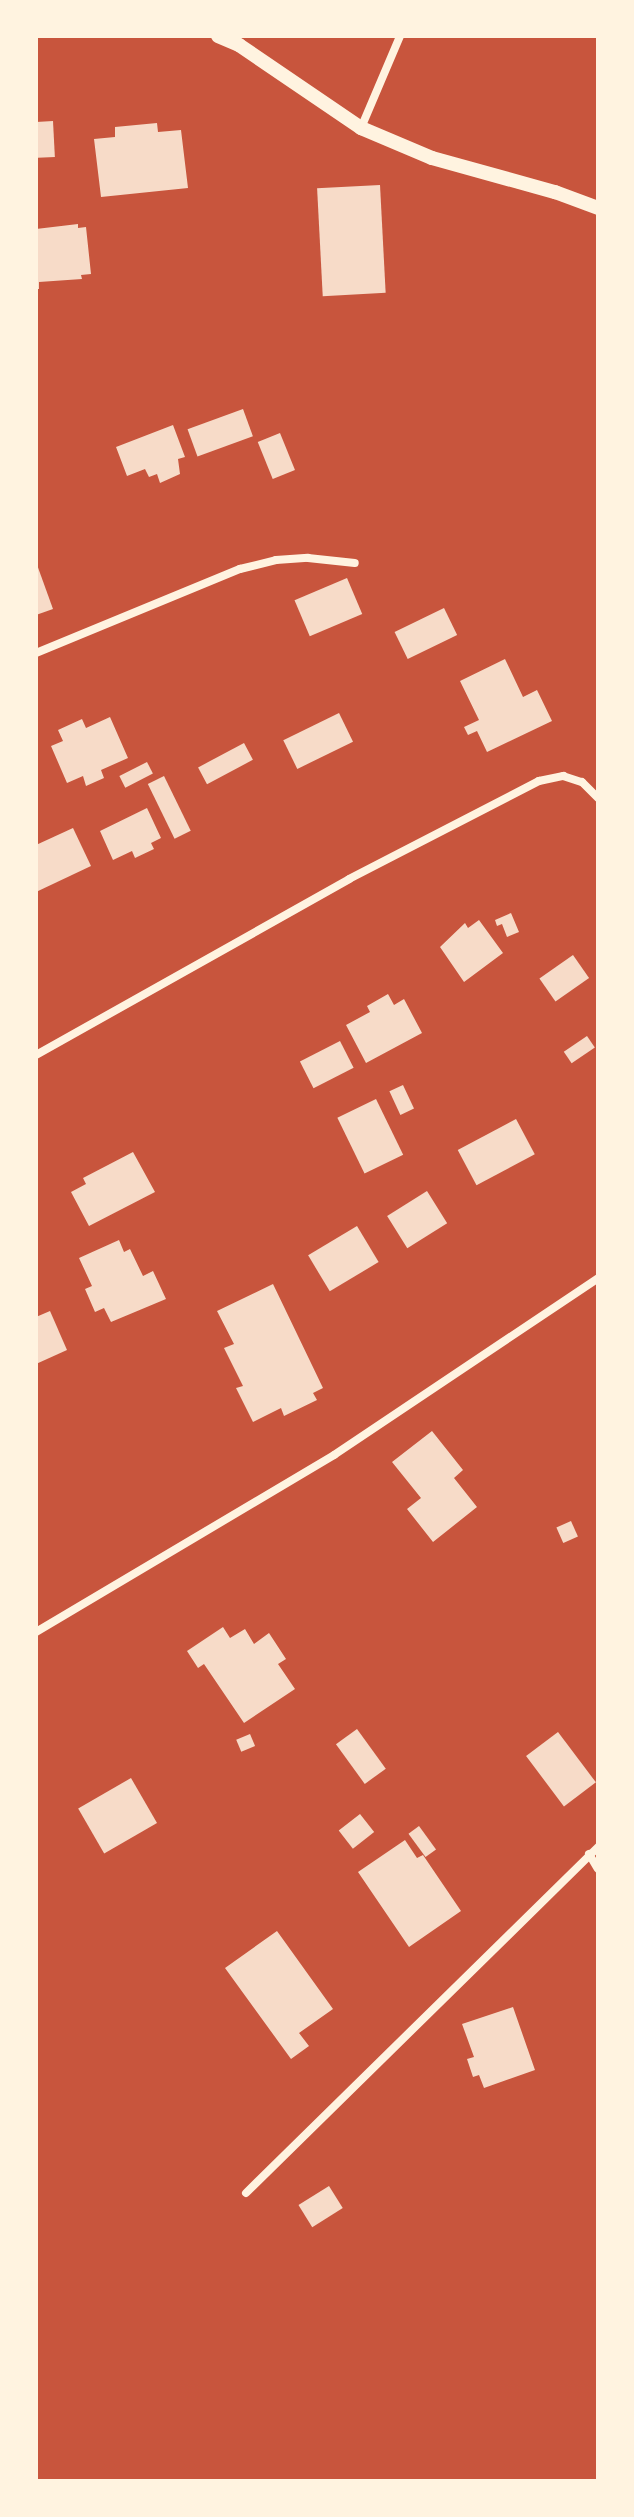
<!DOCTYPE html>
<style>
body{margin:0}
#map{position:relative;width:634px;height:2517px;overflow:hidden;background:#c8553d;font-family:"Noto Serif",serif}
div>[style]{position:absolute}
.building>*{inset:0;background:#f7dbc8;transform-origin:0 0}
.minor>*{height:8px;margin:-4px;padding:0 4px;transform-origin:4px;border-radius:4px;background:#fff3e0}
.tertiary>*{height:14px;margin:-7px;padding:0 7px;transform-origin:7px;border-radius:7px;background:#fff3e0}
span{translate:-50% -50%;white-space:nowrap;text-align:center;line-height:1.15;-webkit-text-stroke:7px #fff3e0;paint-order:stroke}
.frame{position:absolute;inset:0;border:38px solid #fff3e0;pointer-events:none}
</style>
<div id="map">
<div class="building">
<i style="left:53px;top:121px;width:36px;height:17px;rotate:87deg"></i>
<i style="clip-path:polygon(157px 123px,158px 132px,181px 130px,188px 188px,101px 197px,94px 139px,115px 137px,115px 127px)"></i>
<i style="left:380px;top:185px;width:108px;height:63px;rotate:87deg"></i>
<i style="clip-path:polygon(78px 224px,78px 228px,86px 227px,91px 274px,81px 275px,82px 279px,39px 282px,39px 289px,36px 289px,36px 229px)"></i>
<i style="left:243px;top:409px;width:29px;height:59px;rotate:70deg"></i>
<i style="clip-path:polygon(173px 425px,185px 457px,178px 459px,180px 474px,160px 483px,157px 474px,149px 477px,145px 469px,127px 476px,116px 447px)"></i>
<i style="left:280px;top:433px;width:40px;height:24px;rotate:68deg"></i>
<i style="clip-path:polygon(36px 562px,53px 609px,36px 615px)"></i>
<i style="left:347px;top:578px;width:39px;height:57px;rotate:67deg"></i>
<i style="left:444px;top:608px;width:30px;height:55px;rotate:64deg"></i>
<i style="clip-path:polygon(505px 659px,523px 697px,537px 690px,552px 721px,487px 752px,477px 731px,468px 735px,464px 727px,479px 720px,460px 681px)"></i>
<i style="left:339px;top:713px;width:32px;height:62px;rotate:64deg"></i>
<i style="clip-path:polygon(110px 717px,128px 758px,101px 770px,104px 778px,86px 786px,83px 776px,67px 783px,51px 746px,63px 741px,58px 730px,82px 719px,86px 728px)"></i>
<i style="left:244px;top:743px;width:19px;height:52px;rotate:62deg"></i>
<i style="left:147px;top:762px;width:13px;height:31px;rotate:63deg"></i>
<i style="left:164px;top:776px;width:61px;height:18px;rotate:64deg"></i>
<i style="clip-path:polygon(147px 808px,161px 838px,151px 843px,154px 849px,135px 858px,132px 851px,113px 860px,100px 831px)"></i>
<i style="clip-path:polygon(73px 828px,91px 866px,36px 892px,36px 845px)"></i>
<i style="clip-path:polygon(511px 913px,519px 932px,507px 937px,502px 924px,497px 926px,495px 920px)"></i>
<i style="clip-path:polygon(479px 920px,503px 953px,464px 982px,440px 947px,465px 923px,468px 928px)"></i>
<i style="left:573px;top:955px;width:28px;height:41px;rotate:55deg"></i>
<i style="clip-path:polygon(388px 994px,394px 1005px,404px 999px,422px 1033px,366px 1063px,346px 1025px,370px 1012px,367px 1006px)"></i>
<i style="left:587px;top:1036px;width:14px;height:28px;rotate:56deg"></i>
<i style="left:340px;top:1041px;width:30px;height:45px;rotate:63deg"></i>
<i style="left:403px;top:1085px;width:26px;height:15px;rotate:65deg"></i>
<i style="left:376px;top:1099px;width:62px;height:43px;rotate:64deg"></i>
<i style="left:516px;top:1119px;width:40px;height:66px;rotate:62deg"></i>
<i style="clip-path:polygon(133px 1152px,155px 1192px,89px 1226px,71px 1192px,86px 1184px,83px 1178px)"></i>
<i style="left:427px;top:1191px;width:38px;height:47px;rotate:58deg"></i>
<i style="left:357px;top:1226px;width:42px;height:57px;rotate:59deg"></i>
<i style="clip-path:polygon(119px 1240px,124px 1252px,130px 1249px,143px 1276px,153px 1271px,166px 1299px,111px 1322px,104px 1308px,95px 1312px,85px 1289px,92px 1286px,79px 1258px)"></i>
<i style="clip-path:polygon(273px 1284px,323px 1388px,313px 1393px,317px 1400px,284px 1416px,281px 1408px,253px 1422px,236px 1388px,243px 1386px,224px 1348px,234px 1344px,217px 1311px)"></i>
<i style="clip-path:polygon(50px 1311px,67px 1350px,36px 1364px,36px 1317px)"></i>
<i style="clip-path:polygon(432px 1431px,463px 1470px,454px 1478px,477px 1507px,433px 1542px,407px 1509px,421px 1498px,392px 1462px)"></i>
<i style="left:571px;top:1521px;width:17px;height:16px;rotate:66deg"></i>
<i style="clip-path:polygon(223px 1627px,230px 1638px,245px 1629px,254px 1644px,269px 1633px,286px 1659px,278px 1664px,295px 1689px,244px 1723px,204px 1664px,198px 1668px,187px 1651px)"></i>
<i style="left:357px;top:1729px;width:49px;height:26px;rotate:54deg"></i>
<i style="left:558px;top:1732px;width:63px;height:40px;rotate:53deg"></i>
<i style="left:250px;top:1734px;width:13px;height:15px;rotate:67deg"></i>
<i style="left:131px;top:1778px;width:52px;height:61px;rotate:60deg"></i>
<i style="left:360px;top:1814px;width:23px;height:27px;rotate:52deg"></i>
<i style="left:419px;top:1826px;width:29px;height:13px;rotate:54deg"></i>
<i style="clip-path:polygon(405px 1840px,417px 1858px,423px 1855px,461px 1911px,409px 1947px,358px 1872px)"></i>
<i style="clip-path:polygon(277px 1931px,333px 2009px,299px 2033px,309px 2046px,291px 2059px,225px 1968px)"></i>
<i style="clip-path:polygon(513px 2007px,535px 2070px,484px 2088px,479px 2075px,473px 2077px,467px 2059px,474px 2057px,462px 2024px)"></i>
<i style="left:329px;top:2186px;width:26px;height:36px;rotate:58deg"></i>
</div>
<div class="minor">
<i style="left:361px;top:128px;width:100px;rotate:-67deg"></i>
<i style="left:36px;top:653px;width:221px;rotate:-22.4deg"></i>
<i style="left:240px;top:569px;width:37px;rotate:-14deg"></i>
<i style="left:276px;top:560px;width:32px;rotate:-4deg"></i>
<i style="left:308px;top:558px;width:47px;rotate:6.1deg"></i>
<i style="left:36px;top:1055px;width:359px;rotate:-29.3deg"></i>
<i style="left:349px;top:879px;width:214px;rotate:-27.3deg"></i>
<i style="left:539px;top:781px;width:25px;rotate:-12deg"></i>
<i style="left:563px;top:776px;width:20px;rotate:18deg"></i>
<i style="left:582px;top:782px;width:23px;rotate:45deg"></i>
<i style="left:36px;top:1632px;width:347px;rotate:-30.7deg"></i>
<i style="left:334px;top:1455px;width:318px;rotate:-33.8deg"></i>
<i style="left:589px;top:1854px;width:17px;rotate:59deg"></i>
<i style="left:246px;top:2193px;width:494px;rotate:-44.5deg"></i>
</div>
<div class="tertiary">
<i style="left:218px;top:36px;width:23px;rotate:23deg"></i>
<i style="left:239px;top:45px;width:148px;rotate:34.2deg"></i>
<i style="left:361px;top:128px;width:77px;rotate:22.9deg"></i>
<i style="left:432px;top:158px;width:128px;rotate:15.5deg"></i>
<i style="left:555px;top:192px;width:46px;rotate:20.4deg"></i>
</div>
<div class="frame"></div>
</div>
